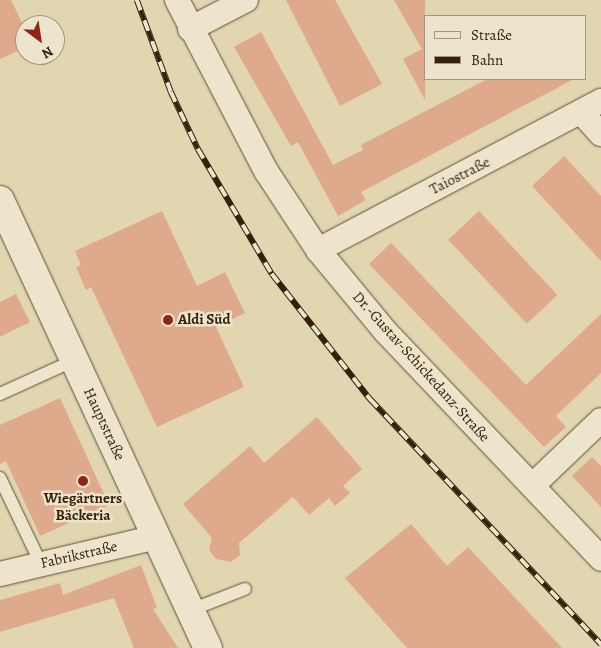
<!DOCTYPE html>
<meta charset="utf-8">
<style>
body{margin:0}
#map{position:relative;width:601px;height:648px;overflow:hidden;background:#e1d6b0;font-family:Alegreya,serif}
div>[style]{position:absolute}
.building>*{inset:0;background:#deaa8b;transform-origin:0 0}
.roads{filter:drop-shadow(0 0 1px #624e34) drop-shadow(0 0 1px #624e34)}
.lane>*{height:12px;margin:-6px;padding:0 6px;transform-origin:6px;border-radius:6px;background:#ece4cc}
.street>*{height:24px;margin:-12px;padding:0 12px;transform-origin:12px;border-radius:12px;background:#ece4cc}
.secondary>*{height:28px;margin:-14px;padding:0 14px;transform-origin:14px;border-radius:14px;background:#ece4cc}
.rail>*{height:5.5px;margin-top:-2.75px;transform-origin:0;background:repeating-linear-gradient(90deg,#ece4cc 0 11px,#37200a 0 22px);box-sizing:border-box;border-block:1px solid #37200a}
.dots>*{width:14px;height:14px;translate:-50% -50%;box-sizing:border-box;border:2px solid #ece4cc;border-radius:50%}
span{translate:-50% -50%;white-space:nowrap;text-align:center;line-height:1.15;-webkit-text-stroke:5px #ece4cc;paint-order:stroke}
.street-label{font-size:15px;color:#37200a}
.poi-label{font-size:15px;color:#37200a;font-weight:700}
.left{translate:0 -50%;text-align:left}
.legend{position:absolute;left:424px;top:15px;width:162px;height:65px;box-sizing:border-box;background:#ece4cc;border:1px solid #a4967e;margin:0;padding:6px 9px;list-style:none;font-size:15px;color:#37200a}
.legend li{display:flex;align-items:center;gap:10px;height:25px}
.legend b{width:25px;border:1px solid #a4967e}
.north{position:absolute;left:15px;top:15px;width:50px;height:50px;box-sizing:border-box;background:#ece4cc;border:1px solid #a4967e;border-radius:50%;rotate:149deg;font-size:14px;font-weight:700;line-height:20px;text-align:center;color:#37200a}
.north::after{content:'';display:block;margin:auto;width:18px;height:22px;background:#8f2418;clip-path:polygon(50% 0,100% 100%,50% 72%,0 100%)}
</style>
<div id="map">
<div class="building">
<i style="clip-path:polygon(0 0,11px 0,25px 29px,25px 48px,0 59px)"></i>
<i style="clip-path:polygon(286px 0,335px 0,382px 84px,340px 106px)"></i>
<i style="clip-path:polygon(394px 0,425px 0,425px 100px,403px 59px,422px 49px)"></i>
<i style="clip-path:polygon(261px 32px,333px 165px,363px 150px,361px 145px,487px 79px,574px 79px,361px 192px,366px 200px,338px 216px,298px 142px,291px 146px,234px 47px)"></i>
<i style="clip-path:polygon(564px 156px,601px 196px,601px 261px,532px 186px)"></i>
<i style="clip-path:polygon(162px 211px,197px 286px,225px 272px,245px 313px,216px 327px,244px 387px,157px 427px,91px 287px,86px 290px,76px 267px,81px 265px,75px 251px)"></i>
<i style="left:479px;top:211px;width:115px;height:42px;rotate:47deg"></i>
<i style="clip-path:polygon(391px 243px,526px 385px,601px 314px,601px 373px,556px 416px,566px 427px,544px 447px,369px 264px)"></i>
<i style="clip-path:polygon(16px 294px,30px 322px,0 337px,0 302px)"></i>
<i style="clip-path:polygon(60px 398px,109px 505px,40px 536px,6px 461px,0 464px,0 425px)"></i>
<i style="clip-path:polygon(317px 417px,362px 469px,343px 486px,350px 493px,335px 506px,329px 498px,309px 515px,293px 497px,239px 543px,240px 555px,231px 562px,216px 559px,209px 550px,212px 538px,183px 504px,250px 446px,264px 463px)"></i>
<i style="clip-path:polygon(592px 457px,601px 466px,601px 507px,572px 476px)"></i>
<i style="clip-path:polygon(411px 524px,447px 566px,468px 547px,562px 648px,407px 648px,345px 578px)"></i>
<i style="clip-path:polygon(141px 565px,157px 608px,153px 609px,178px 648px,134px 648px,114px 598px,0 632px,0 600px,60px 583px,63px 595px)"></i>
</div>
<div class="roads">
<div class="lane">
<i style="left:0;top:394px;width:82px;rotate:-24.4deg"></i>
<i style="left:0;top:478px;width:95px;rotate:64.5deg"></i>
<i style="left:191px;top:610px;width:58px;rotate:-21.3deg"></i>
</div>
<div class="street">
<i style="left:177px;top:0;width:193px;rotate:62.5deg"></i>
<i style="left:266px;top:171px;width:95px;rotate:56.6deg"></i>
<i style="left:318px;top:250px;width:105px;rotate:50.4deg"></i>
<i style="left:385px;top:331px;width:314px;rotate:46.5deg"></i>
<i style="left:190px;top:29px;width:63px;rotate:-27.4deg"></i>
<i style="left:581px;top:112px;width:30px;rotate:48deg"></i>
<i style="left:318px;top:250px;width:320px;rotate:-27.8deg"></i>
<i style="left:532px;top:486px;width:95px;rotate:-43.7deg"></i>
<i style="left:0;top:574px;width:161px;rotate:-13.3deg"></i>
</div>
<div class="secondary">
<i style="left:0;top:200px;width:494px;rotate:65.1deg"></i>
</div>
</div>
<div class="rail">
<i style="left:137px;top:0;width:98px;rotate:69.7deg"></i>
<i style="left:171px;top:92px;width:63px;rotate:64.7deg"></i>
<i style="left:198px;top:149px;width:145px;rotate:59.4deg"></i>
<i style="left:272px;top:274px;width:159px;rotate:51.9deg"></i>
<i style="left:370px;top:399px;width:337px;rotate:46.7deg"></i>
</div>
<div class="dots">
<i style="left:168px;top:320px;background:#8f2418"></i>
<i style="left:83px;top:481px;background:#8f2418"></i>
</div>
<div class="street-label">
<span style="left:460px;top:176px;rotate:-27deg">Taiostraße</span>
<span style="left:421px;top:367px;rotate:48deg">Dr.-Gustav-Schickedanz-Straße</span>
<span style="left:104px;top:424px;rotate:65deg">Hauptstraße</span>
<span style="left:79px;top:555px;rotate:-13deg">Fabrikstraße</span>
</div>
<div class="poi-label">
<span class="left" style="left:178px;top:320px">Aldi Süd</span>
<span style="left:83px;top:507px">Wiegärtners<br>Bäckeria</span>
</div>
<ul class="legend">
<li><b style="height:6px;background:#ece4cc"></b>Straße</li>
<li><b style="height:6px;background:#37200a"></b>Bahn</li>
</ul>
<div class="north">N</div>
</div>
